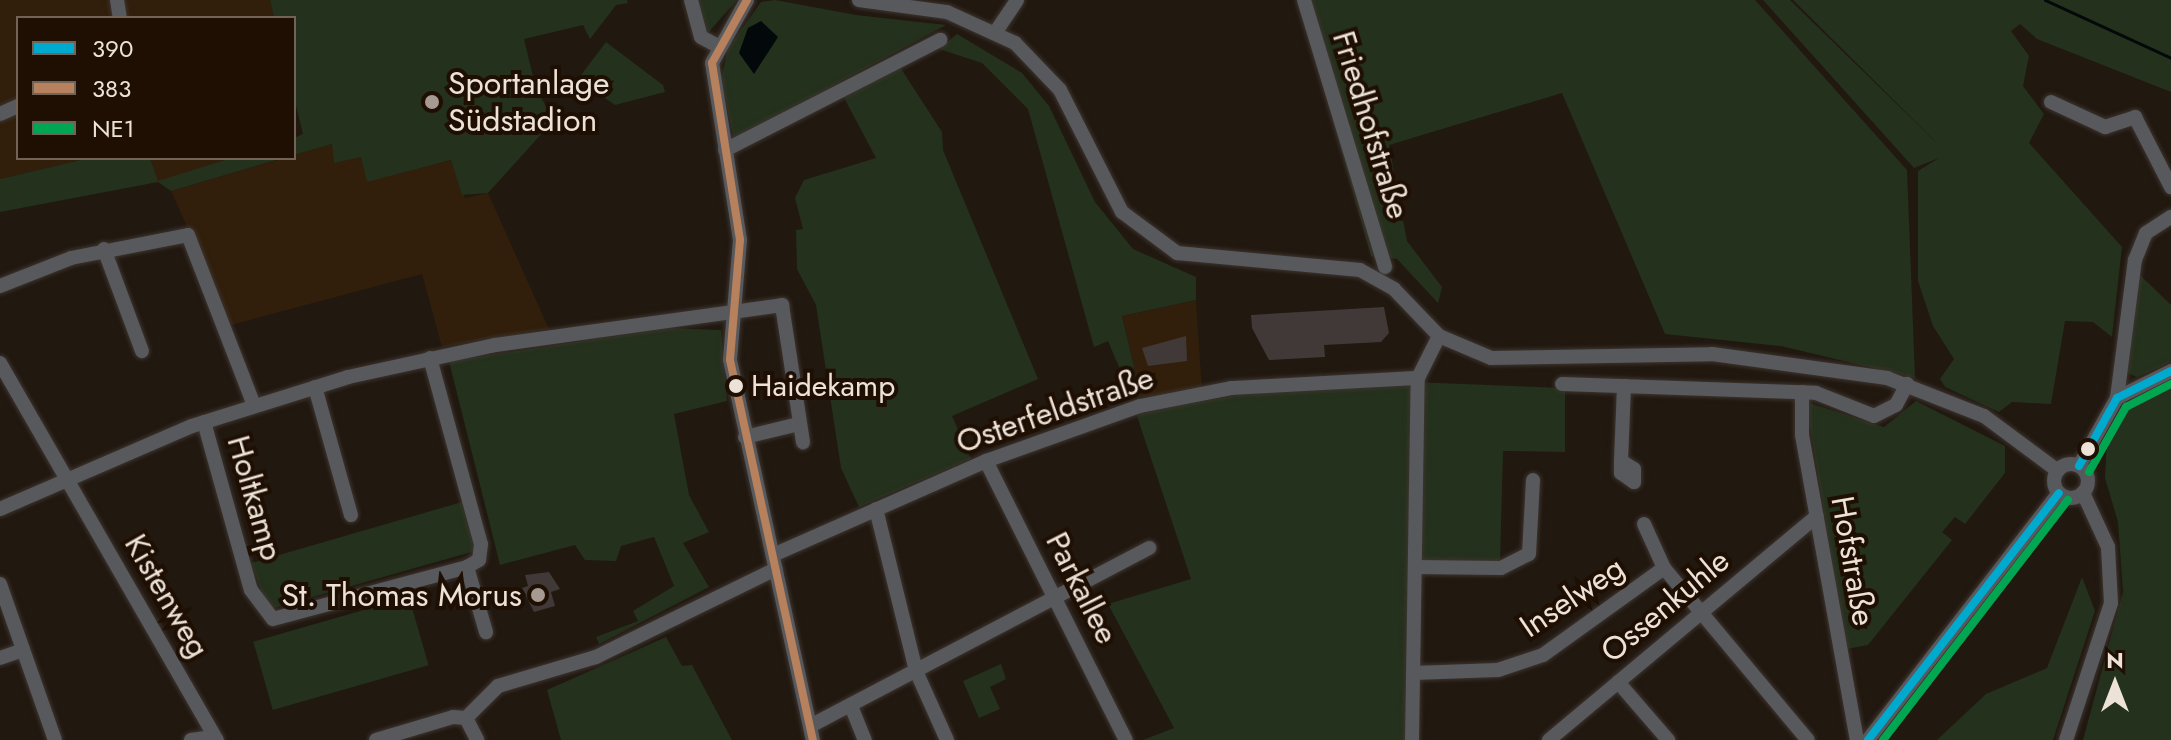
<!DOCTYPE html>
<meta charset="utf-8">
<style>
body{margin:0}
#map{position:relative;width:2171px;height:740px;overflow:hidden;background:#211810;font-family:Jost,sans-serif}
div>[style]{position:absolute}
.built>*{inset:0;background:#311e0b}
.green>*{inset:0;background:#24311c;transform-origin:0 0}
.water>*{inset:0;background:#03090a}
.stream>*{height:3px;margin:-1.5px;padding:0 1.5px;transform-origin:1.5px;border-radius:1.5px;background:#03090a}
.building>*{inset:0;background:#403937}
.roads{filter:drop-shadow(0 0 2px #3c342e) drop-shadow(0 0 2px #3c342e)}
.minor>*{height:14px;margin:-7px;padding:0 7px;transform-origin:7px;border-radius:7px;background:#58595d}
.minor>.ring{margin:-7px;padding:0;box-sizing:content-box;background:none;border:14px solid #58595d;border-radius:50%}
.bus-1>*{height:8px;margin:-4px;padding:0 4px;transform-origin:4px;border-radius:4px;background:#00a9ce}
.bus-2>*{height:8px;margin:-4px;padding:0 4px;transform-origin:4px;border-radius:4px;background:#b6815c}
.bus-3>*{height:8px;margin:-4px;padding:0 4px;transform-origin:4px;border-radius:4px;background:#00a651}
.dots>*{width:22px;height:22px;translate:-50% -50%;box-sizing:border-box;border:4px solid #1e0f02;border-radius:50%}
span{translate:-50% -50%;white-space:nowrap;text-align:center;line-height:1.15;-webkit-text-stroke:8px #1e0f02;paint-order:stroke}
.bus-label{font-size:30px;color:#ede2d8}
.left{translate:0 -50%;text-align:left}
.poi-label{font-size:32px;color:#ede2d8}
.right{translate:-100% -50%;text-align:right}
.street-label{font-size:32px;color:#ede2d8}
.legend{position:absolute;left:16px;top:16px;width:280px;height:144px;box-sizing:border-box;background:#1e0f02;border:2px solid #716358;margin:0;padding:10px 14px;list-style:none;font-size:24px;color:#ede2d8}
.legend li{display:flex;align-items:center;gap:16px;height:40px}
.legend b{width:40px;border:2px solid #716358}
.north{position:absolute;left:2075px;top:644px;width:80px;height:80px;-webkit-text-stroke:6px #1e0f02;paint-order:stroke;rotate:0deg;font-size:22px;font-weight:700;line-height:32px;text-align:center;color:#ede2d8}
.north::after{content:'';display:block;margin:auto;width:28px;height:36px;background:#ede2d8;clip-path:polygon(50% 0,100% 100%,50% 72%,0 100%)}
</style>
<div id="map">
<div class="built">
<i style="clip-path:polygon(0 0,270px 0,274px 18px,18px 18px,18px 158px,89px 158px,0 179px)"></i>
<i style="clip-path:polygon(332px 144px,361px 157px,368px 181px,452px 160px,465px 198px,488px 193px,549px 329px,442px 347px,422px 274px,231px 325px,171px 191px)"></i>
<i style="clip-path:polygon(150px 158px,231px 158px,158px 182px)"></i>
<i style="clip-path:polygon(1196px 300px,1202px 390px,1149px 402px,1141px 396px,1122px 316px)"></i>
</div>
<div class="green">
<i style="clip-path:polygon(270px 0,627px 0,628px 3px,616px 5px,590px 39px,583px 25px,524px 39px,536px 89px,554px 120px,488px 193px,462px 195px,451px 160px,367px 182px,361px 157px,334px 163px,332px 144px,294px 155px,294px 138px,303px 134px,294px 98px,294px 18px,274px 18px)"></i>
<i style="clip-path:polygon(696px 0,737px 0,706px 35px)"></i>
<i style="clip-path:polygon(775px 0,856px 15px,946px 25px,734px 139px,721px 81px,728px 48px,761px 2px)"></i>
<i style="clip-path:polygon(1307px 0,1755px 0,1907px 170px,1915px 378px,1781px 346px,1665px 334px,1562px 93px,1389px 145px,1407px 241px,1442px 287px,1438px 303px,1397px 259px,1371px 256px,1307px 29px)"></i>
<i style="clip-path:polygon(1763px 0,1790px 0,1947px 153px,1793px 0,2171px 0,2171px 92px,2037px 39px,2020px 24px,2011px 31px,2029px 56px,2023px 86px,2044px 114px,2029px 143px,2122px 247px,2112px 337px,2093px 322px,2065px 321px,2051px 404px,2012px 402px,1999px 412px,1945px 387px,1940px 379px,1954px 359px,1933px 326px,1918px 281px,1918px 171px,1939px 158px,1914px 168px)"></i>
<i style="clip-path:polygon(957px 34px,1022px 73px,1049px 106px,1095px 202px,1133px 249px,1196px 277px,1196px 300px,1122px 316px,1141px 396px,1132px 398px,1108px 341px,1094px 347px,1028px 109px,982px 63px,939px 49px)"></i>
<i style="clip-path:polygon(606px 42px,663px 85px,665px 92px,615px 105px,578px 79px)"></i>
<i style="clip-path:polygon(898px 64px,942px 132px,943px 150px,1038px 379px,952px 416px,971px 459px,859px 507px,841px 468px,816px 305px,797px 269px,796px 230px,803px 229px,795px 198px,804px 180px,876px 158px,842px 94px)"></i>
<i style="clip-path:polygon(89px 158px,150px 158px,158px 181px,231px 158px,283px 158px,171px 191px,158px 182px,0 212px,0 179px)"></i>
<i style="clip-path:polygon(2138px 273px,2171px 305px,2171px 362px,2137px 377px,2125px 372px)"></i>
<i style="clip-path:polygon(669px 328px,721px 330px,727px 401px,674px 414px,689px 495px,709px 532px,683px 543px,709px 587px,599px 644px,596px 637px,638px 621px,633px 611px,674px 586px,654px 537px,621px 546px,616px 561px,585px 560px,575px 545px,500px 565px,449px 361px)"></i>
<i style="clip-path:polygon(2171px 379px,2171px 740px,2083px 740px,2123px 592px,2118px 522px,2105px 478px,2107px 438px,2138px 393px)"></i>
<i style="clip-path:polygon(1413px 382px,1565px 388px,1565px 452px,1503px 451px,1500px 564px,1412px 563px,1405px 740px,1143px 740px,1174px 728px,1108px 604px,1191px 579px,1136px 413px,1254px 392px)"></i>
<i style="clip-path:polygon(1916px 401px,2005px 446px,2005px 473px,1965px 524px,1955px 517px,1942px 532px,1952px 540px,1868px 645px,1846px 649px,1806px 402px,1884px 427px)"></i>
<i style="clip-path:polygon(462px 502px,475px 551px,270px 609px,261px 590px,251px 563px)"></i>
<i style="clip-path:polygon(2082px 577px,2095px 611px,2053px 740px,1937px 740px,1986px 694px,2047px 668px)"></i>
<i style="left:409px;top:597px;width:71px;height:162px;rotate:74deg"></i>
<i style="clip-path:polygon(666px 637px,682px 666px,692px 665px,732px 740px,561px 740px,547px 690px)"></i>
<i style="clip-path:polygon(1001px 664px,1006px 679px,990px 687px,1000px 709px,979px 718px,963px 681px)"></i>
</div>
<div class="water">
<i style="clip-path:polygon(761px 21px,778px 37px,754px 74px,739px 53px,748px 28px)"></i>
</div>
<div class="stream">
<i style="left:2045px;top:0;width:139px;rotate:24.7deg"></i>
</div>
<div class="building">
<i style="clip-path:polygon(1384px 307px,1389px 333px,1381px 342px,1324px 345px,1325px 357px,1269px 360px,1252px 328px,1251px 315px)"></i>
<i style="clip-path:polygon(1186px 336px,1187px 361px,1148px 366px,1142px 348px)"></i>
<i style="clip-path:polygon(549px 572px,560px 589px,551px 592px,555px 606px,534px 612px,522px 588px,528px 586px,525px 575px)"></i>
</div>
<div class="roads">
<div class="minor">
<i style="left:117px;top:0;width:18px;rotate:81deg"></i>
<i style="left:691px;top:0;width:38px;rotate:75deg"></i>
<i style="left:701px;top:37px;width:17px;rotate:28deg"></i>
<i style="left:747px;top:0;width:72px;rotate:119.1deg"></i>
<i style="left:712px;top:63px;width:179px;rotate:81deg"></i>
<i style="left:740px;top:240px;width:120px;rotate:94.8deg"></i>
<i style="left:730px;top:360px;width:389px;rotate:77.7deg"></i>
<i style="left:859px;top:0;width:89px;rotate:7.8deg"></i>
<i style="left:947px;top:12px;width:75px;rotate:24.5deg"></i>
<i style="left:1015px;top:43px;width:65px;rotate:46.2deg"></i>
<i style="left:1060px;top:90px;width:137px;rotate:63.1deg"></i>
<i style="left:1122px;top:212px;width:69px;rotate:36.7deg"></i>
<i style="left:1177px;top:253px;width:184px;rotate:5.3deg"></i>
<i style="left:1360px;top:270px;width:39px;rotate:29deg"></i>
<i style="left:1394px;top:289px;width:65px;rotate:46.2deg"></i>
<i style="left:1439px;top:336px;width:56px;rotate:22.9deg"></i>
<i style="left:1491px;top:358px;width:221px;rotate:-1deg"></i>
<i style="left:1712px;top:354px;width:177px;rotate:7.8deg"></i>
<i style="left:1887px;top:378px;width:104px;rotate:21.4deg"></i>
<i style="left:1984px;top:416px;width:92px;rotate:36.6deg"></i>
<i style="left:1304px;top:0;width:279px;rotate:73.1deg"></i>
<i style="left:997px;top:30px;width:36px;rotate:-56deg"></i>
<i style="left:2051px;top:102px;width:60px;rotate:24.8deg"></i>
<i style="left:2105px;top:127px;width:32px;rotate:-18deg"></i>
<i style="left:2135px;top:117px;width:79px;rotate:62.8deg"></i>
<i style="left:0;top:114px;width:20px;rotate:-24deg"></i>
<i style="left:725px;top:150px;width:242px;rotate:-27.1deg"></i>
<i style="left:104px;top:249px;width:109px;rotate:69.6deg"></i>
<i style="left:0;top:286px;width:76px;rotate:-21.5deg"></i>
<i style="left:71px;top:258px;width:119px;rotate:-11.1deg"></i>
<i style="left:188px;top:235px;width:182px;rotate:68.8deg"></i>
<i style="left:430px;top:358px;width:193px;rotate:74.7deg"></i>
<i style="left:481px;top:544px;width:16px;rotate:97deg"></i>
<i style="left:479px;top:560px;width:14px;rotate:150deg"></i>
<i style="left:467px;top:567px;width:68px;rotate:73.7deg"></i>
<i style="left:0;top:363px;width:435px;rotate:60.1deg"></i>
<i style="left:1562px;top:384px;width:254px;rotate:2deg"></i>
<i style="left:1816px;top:393px;width:62px;rotate:21.6deg"></i>
<i style="left:1874px;top:416px;width:25px;rotate:-27deg"></i>
<i style="left:1896px;top:405px;width:24px;rotate:-62deg"></i>
<i style="left:315px;top:387px;width:133px;rotate:74.3deg"></i>
<i style="left:1802px;top:392px;width:43px;rotate:90deg"></i>
<i style="left:1802px;top:435px;width:310px;rotate:79.8deg"></i>
<i style="left:2117px;top:398px;width:139px;rotate:-82.6deg"></i>
<i style="left:2135px;top:260px;width:29px;rotate:-68deg"></i>
<i style="left:2146px;top:233px;width:30px;rotate:-33deg"></i>
<i style="left:204px;top:422px;width:174px;rotate:74.4deg"></i>
<i style="left:251px;top:590px;width:36px;rotate:53deg"></i>
<i style="left:273px;top:619px;width:201px;rotate:-15deg"></i>
<i style="left:745px;top:437px;width:56px;rotate:-13.5deg"></i>
<i style="left:986px;top:461px;width:312px;rotate:63.4deg"></i>
<i style="left:1621px;top:461px;width:15px;rotate:32deg"></i>
<i style="left:1634px;top:469px;width:13px;rotate:90deg"></i>
<i style="left:1634px;top:482px;width:16px;rotate:-145deg"></i>
<i style="left:1621px;top:473px;width:12px;rotate:-90deg"></i>
<i style="left:1621px;top:461px;width:75px;rotate:-87.7deg"></i>
<i class="ring" style="left:2054px;top:464px;width:20px;height:20px"></i>
<i style="left:2079px;top:466px;width:78px;rotate:-60.8deg"></i>
<i style="left:2117px;top:398px;width:60px;rotate:-26.6deg"></i>
<i style="left:0;top:509px;width:209px;rotate:-23.4deg"></i>
<i style="left:192px;top:426px;width:164px;rotate:-17.4deg"></i>
<i style="left:348px;top:377px;width:150px;rotate:-12.3deg"></i>
<i style="left:495px;top:345px;width:290px;rotate:-7.9deg"></i>
<i style="left:782px;top:305px;width:139px;rotate:81.3deg"></i>
<i style="left:876px;top:509px;width:167px;rotate:76.1deg"></i>
<i style="left:916px;top:671px;width:76px;rotate:65.8deg"></i>
<i style="left:1644px;top:524px;width:48px;rotate:65.6deg"></i>
<i style="left:1664px;top:568px;width:224px;rotate:50.1deg"></i>
<i style="left:773px;top:555px;width:233px;rotate:-23.8deg"></i>
<i style="left:986px;top:461px;width:164px;rotate:-19.7deg"></i>
<i style="left:1140px;top:406px;width:94px;rotate:-11.1deg"></i>
<i style="left:1232px;top:388px;width:186px;rotate:-3.1deg"></i>
<i style="left:1415px;top:567px;width:86px;rotate:0.7deg"></i>
<i style="left:1501px;top:568px;width:31px;rotate:-27deg"></i>
<i style="left:1529px;top:554px;width:74px;rotate:-86.9deg"></i>
<i style="left:0;top:584px;width:165px;rotate:70.6deg"></i>
<i style="left:0;top:658px;width:24px;rotate:-19deg"></i>
<i style="left:1413px;top:673px;width:85px;rotate:-2deg"></i>
<i style="left:1498px;top:670px;width:47px;rotate:-18.4deg"></i>
<i style="left:1543px;top:655px;width:149px;rotate:-35.7deg"></i>
<i style="left:1618px;top:682px;width:77px;rotate:49.2deg"></i>
<i style="left:851px;top:706px;width:37px;rotate:68deg"></i>
<i style="left:466px;top:718px;width:45px;rotate:-45deg"></i>
<i style="left:498px;top:686px;width:102px;rotate:-16.5deg"></i>
<i style="left:596px;top:657px;width:200px;rotate:-26.1deg"></i>
<i style="left:812px;top:725px;width:381px;rotate:-27.7deg"></i>
<i style="left:191px;top:740px;width:22px;rotate:-8deg"></i>
<i style="left:376px;top:740px;width:80px;rotate:-16.6deg"></i>
<i style="left:453px;top:717px;width:13px;rotate:4deg"></i>
<i style="left:466px;top:718px;width:25px;rotate:63deg"></i>
<i style="left:1412px;top:740px;width:362px;rotate:-89.1deg"></i>
<i style="left:1418px;top:378px;width:47px;rotate:-63.4deg"></i>
<i style="left:1549px;top:740px;width:349px;rotate:-39.9deg"></i>
<i style="left:1868px;top:740px;width:312px;rotate:-52.3deg"></i>
<i style="left:2066px;top:740px;width:144px;rotate:-71.8deg"></i>
<i style="left:2111px;top:603px;width:56px;rotate:-93.1deg"></i>
<i style="left:2108px;top:547px;width:60px;rotate:-114.8deg"></i>
</div>
</div>
<div class="bus-1">
<i style="left:2079px;top:466px;width:78px;rotate:-60.8deg"></i>
<i style="left:2117px;top:398px;width:60px;rotate:-26.6deg"></i>
<i style="left:1868px;top:740px;width:312px;rotate:-52.3deg"></i>
</div>
<div class="bus-2">
<i style="left:747px;top:0;width:72px;rotate:119.1deg"></i>
<i style="left:712px;top:63px;width:179px;rotate:81deg"></i>
<i style="left:740px;top:240px;width:120px;rotate:94.8deg"></i>
<i style="left:730px;top:360px;width:389px;rotate:77.7deg"></i>
</div>
<div class="bus-3">
<i style="left:2089px;top:472px;width:75px;rotate:-60.4deg"></i>
<i style="left:2126px;top:407px;width:51px;rotate:-27.1deg"></i>
<i style="left:1883px;top:740px;width:303px;rotate:-52.4deg"></i>
</div>
<div class="dots">
<i style="left:432px;top:102px;background:#a69b92"></i>
<i style="left:736px;top:386px;background:#ede2d8"></i>
<i style="left:2088px;top:449px;background:#ede2d8"></i>
<i style="left:538px;top:595px;background:#a69b92"></i>
</div>
<div class="bus-label">
<span class="left" style="left:751px;top:386px">Haidekamp</span>
</div>
<div class="poi-label">
<span class="left" style="left:448px;top:102px">Sportanlage<br>Südstadion</span>
<span class="right" style="left:522px;top:595px">St. Thomas Morus</span>
</div>
<div class="street-label">
<span style="left:1371px;top:125px;rotate:73deg">Friedhofstraße</span>
<span style="left:1055px;top:410px;rotate:-19deg">Osterfeldstraße</span>
<span style="left:255px;top:498px;rotate:74deg">Holtkamp</span>
<span style="left:1853px;top:561px;rotate:80deg">Hofstraße</span>
<span style="left:1082px;top:588px;rotate:63deg">Parkallee</span>
<span style="left:167px;top:596px;rotate:60deg">Kistenweg</span>
<span style="left:1572px;top:597px;rotate:-34deg">Inselweg</span>
<span style="left:1665px;top:606px;rotate:-40deg">Ossenkuhle</span>
</div>
<ul class="legend">
<li><b style="height:10px;background:#00a9ce"></b>390</li>
<li><b style="height:10px;background:#b6815c"></b>383</li>
<li><b style="height:10px;background:#00a651"></b>NE1</li>
</ul>
<div class="north">N</div>
</div>
